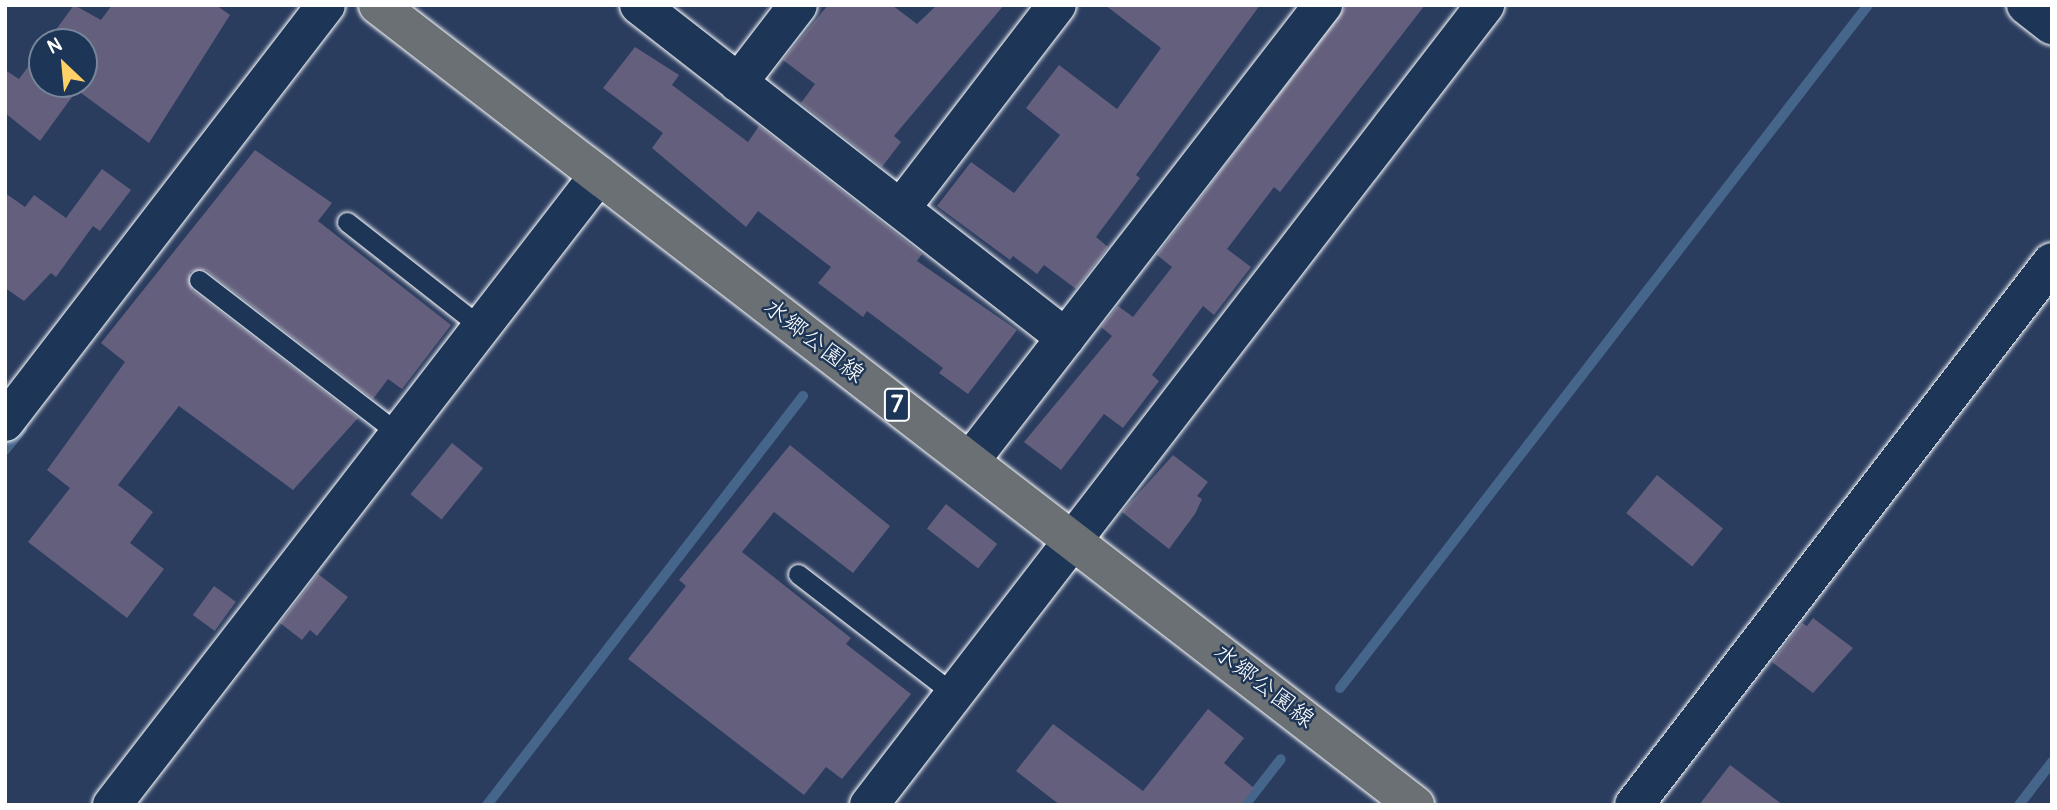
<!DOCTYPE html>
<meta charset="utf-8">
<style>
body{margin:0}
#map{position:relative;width:2057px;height:810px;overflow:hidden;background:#2b3d5f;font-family:Pangolin,"Klee One",sans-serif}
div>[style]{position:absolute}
.stream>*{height:10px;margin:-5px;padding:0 5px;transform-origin:5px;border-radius:5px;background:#46658b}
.building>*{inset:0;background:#635f7d;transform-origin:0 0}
.roads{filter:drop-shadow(0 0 2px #fff) drop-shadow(0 0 2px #fff)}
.lane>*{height:19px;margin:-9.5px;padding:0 9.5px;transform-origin:9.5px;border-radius:9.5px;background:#1d3557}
.street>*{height:38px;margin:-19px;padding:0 19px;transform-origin:19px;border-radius:19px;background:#1d3557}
.primary>*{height:38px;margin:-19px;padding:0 19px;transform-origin:19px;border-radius:19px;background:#6a7074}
span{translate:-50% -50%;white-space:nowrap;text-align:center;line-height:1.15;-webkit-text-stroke:5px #1d3557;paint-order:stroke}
.shield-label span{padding:2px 5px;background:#1d3557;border:2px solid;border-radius:5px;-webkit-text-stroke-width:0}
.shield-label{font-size:23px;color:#fff;font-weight:700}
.street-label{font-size:24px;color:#fff}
.frame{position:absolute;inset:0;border:7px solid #fff;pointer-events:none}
.north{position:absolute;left:28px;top:28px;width:70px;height:70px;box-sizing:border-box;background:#1d3557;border:2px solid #77869a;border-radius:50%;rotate:334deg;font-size:19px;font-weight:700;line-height:28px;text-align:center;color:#fff}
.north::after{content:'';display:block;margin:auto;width:24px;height:32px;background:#ffd166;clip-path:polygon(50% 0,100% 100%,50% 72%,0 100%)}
</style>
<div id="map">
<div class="stream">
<i style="left:5px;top:450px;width:27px;rotate:-51deg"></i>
<i style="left:1340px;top:688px;width:863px;rotate:-52.29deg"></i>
<i style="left:487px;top:805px;width:517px;rotate:-52.31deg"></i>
<i style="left:1245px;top:805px;width:58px;rotate:-52deg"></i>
<i style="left:2019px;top:805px;width:54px;rotate:-52.5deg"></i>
</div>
<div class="building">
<i style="clip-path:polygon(74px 5px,101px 20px,112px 5px,216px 5px,230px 15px,149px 143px,77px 90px,40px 141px,5px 113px,5px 70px,19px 79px,42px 48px,42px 84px,84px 84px,84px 42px,47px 42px)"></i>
<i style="clip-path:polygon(828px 5px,892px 5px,917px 24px,937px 5px,1004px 5px,894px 136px,901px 142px,882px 167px,801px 103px,815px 84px,783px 60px)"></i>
<i style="clip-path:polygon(1105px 5px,1260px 5px,1136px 175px,1140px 178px,1096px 237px,1108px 247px,1076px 289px,1044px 265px,1037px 274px,1013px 256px,1010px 260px,937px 206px,971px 162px,1014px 193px,1060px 135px,1026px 108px,1059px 65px,1117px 109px,1161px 48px)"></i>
<i style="clip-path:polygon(1347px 5px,1425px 5px,1280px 192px,1274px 187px,1227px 249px,1251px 267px,1214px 315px,1203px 306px,1152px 375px,1159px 381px,1123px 428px,1104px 414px,1061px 470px,1024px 442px,1112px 336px,1101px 327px,1118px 306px,1133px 317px,1172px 267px,1157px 255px)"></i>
<i style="clip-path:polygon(635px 47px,679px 75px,672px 85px,748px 142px,759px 126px,922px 254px,917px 261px,1017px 330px,968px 394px,939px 373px,943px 368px,867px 311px,863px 317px,818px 283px,831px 267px,758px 211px,746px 227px,652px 148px,663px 133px,603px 88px)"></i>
<i style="clip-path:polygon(255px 150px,332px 203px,318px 221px,451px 325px,402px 389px,388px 379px,373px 399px,206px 270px,190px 272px,192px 290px,358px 418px,293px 490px,179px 406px,118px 485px,153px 512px,130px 543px,164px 569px,127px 618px,28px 542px,70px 488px,47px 470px,125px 362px,101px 343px)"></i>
<i style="clip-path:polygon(102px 169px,131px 190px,100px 231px,93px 226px,56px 277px,51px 273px,24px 301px,5px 288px,5px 193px,25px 207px,34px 195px,66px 218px)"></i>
<i style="left:452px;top:443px;width:40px;height:66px;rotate:39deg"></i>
<i style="clip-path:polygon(790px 445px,890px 526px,853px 573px,774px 512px,742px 552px,851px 638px,846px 644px,911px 694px,842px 779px,826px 767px,804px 795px,628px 659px,686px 586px,679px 580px)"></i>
<i style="clip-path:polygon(1173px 455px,1208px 482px,1197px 496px,1202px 499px,1195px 514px,1169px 549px,1122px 512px)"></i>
<i style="left:1657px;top:475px;width:85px;height:49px;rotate:39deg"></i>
<i style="left:946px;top:504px;width:65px;height:31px;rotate:38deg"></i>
<i style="clip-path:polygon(318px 574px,348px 597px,317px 636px,310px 630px,302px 640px,280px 623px)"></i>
<i style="left:214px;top:586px;width:27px;height:36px;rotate:36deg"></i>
<i style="clip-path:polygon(1813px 618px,1853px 648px,1813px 693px,1772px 662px,1802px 623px,1807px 626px)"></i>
<i style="clip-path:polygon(1208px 709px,1244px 738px,1224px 763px,1254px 788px,1241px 805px,1060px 805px,1016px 771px,1053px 724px,1143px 791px)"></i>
<i style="clip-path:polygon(1730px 765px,1783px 805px,1699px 805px)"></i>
</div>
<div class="roads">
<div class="lane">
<i style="left:347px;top:222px;width:170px;rotate:38.1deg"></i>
<i style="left:199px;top:280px;width:252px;rotate:37.6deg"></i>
<i style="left:798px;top:574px;width:197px;rotate:37.6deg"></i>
</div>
<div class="street">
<i style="left:639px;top:5px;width:541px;rotate:37.95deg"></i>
<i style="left:2026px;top:5px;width:33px;rotate:38deg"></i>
<i style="left:738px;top:83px;width:98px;rotate:-52.4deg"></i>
<i style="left:901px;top:208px;width:256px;rotate:-52.5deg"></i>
<i style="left:5px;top:422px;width:526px;rotate:-52.41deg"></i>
<i style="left:970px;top:461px;width:577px;rotate:-52.26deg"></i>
<i style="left:112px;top:805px;width:796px;rotate:-52.3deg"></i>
<i style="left:869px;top:805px;width:1010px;rotate:-52.4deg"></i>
<i style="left:1634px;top:805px;width:685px;rotate:-52.41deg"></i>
</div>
<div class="primary">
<i style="left:378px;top:5px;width:1310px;rotate:37.65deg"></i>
</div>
</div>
<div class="shield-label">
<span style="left:897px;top:405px">7</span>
</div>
<div class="street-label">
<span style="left:814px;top:341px;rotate:38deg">水郷公園線</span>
<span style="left:1264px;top:686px;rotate:38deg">水郷公園線</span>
</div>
<div class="frame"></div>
<div class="north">N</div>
</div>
